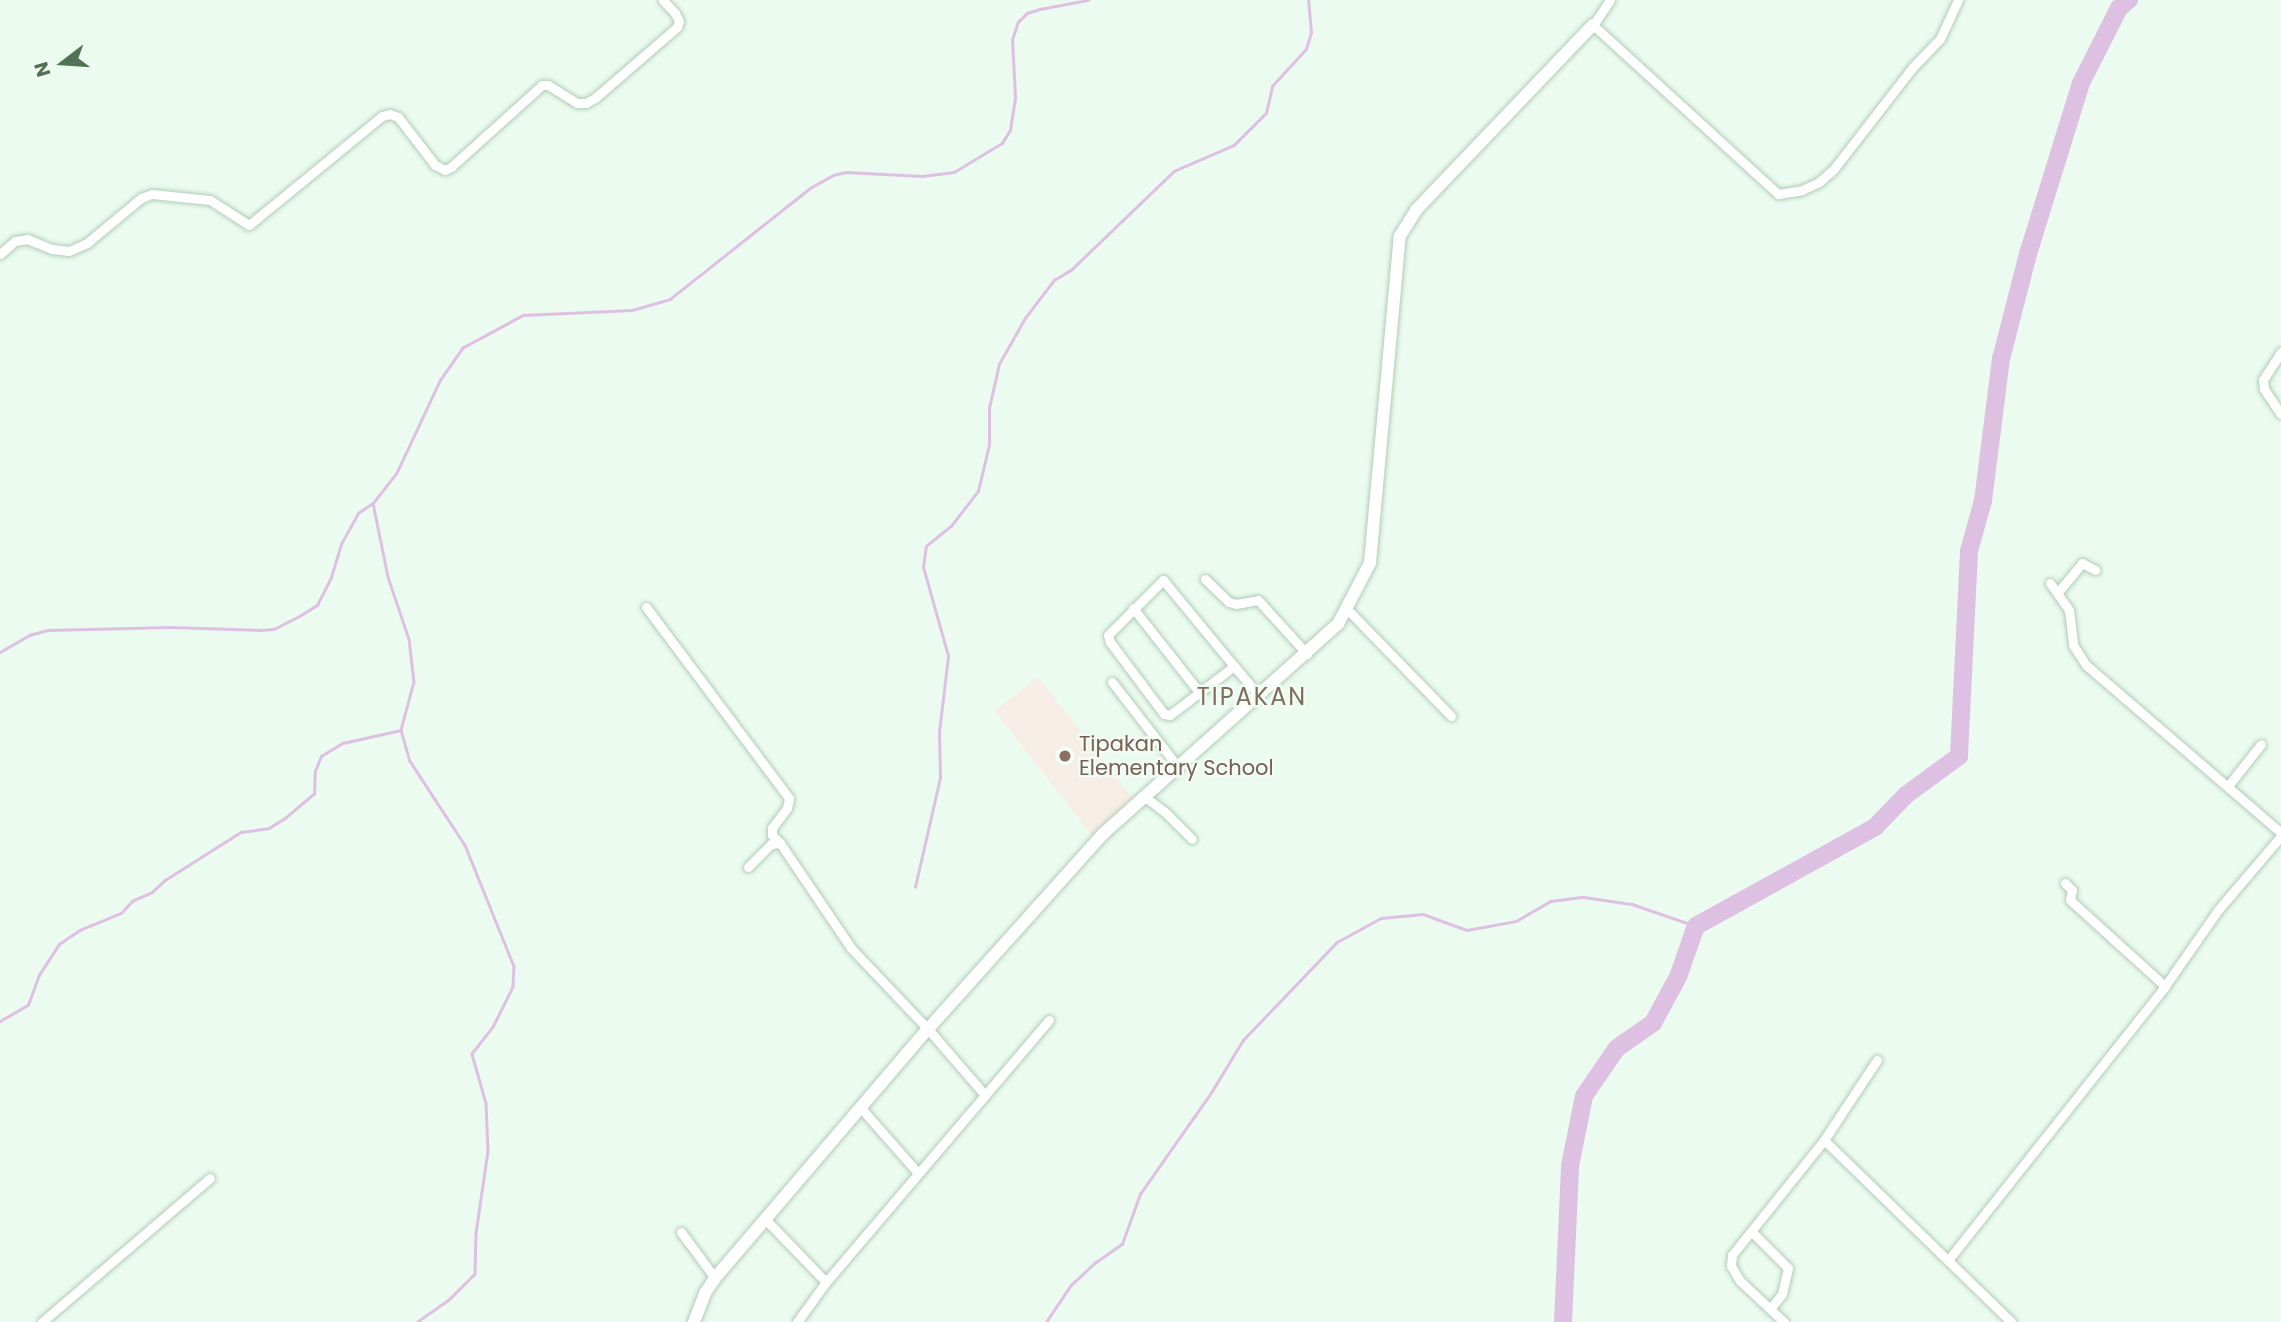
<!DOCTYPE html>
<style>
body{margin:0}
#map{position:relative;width:2281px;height:1322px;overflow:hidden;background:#ebfbf0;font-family:Poppins,sans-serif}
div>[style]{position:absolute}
.education>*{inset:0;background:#f7ede7;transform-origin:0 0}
.stream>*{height:2.5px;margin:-1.25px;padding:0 1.25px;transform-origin:1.25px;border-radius:1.25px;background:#dec1e2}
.river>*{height:18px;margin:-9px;padding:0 9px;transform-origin:9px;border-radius:9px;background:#dec1e2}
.roads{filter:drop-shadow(0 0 2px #b2ccb6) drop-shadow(0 0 2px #b2ccb6)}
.street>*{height:9px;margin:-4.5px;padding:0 4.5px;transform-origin:4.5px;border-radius:4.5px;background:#fff}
.secondary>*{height:12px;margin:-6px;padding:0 6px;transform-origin:6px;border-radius:6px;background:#fff}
.dots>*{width:19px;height:19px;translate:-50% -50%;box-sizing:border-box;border:4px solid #f1fdf5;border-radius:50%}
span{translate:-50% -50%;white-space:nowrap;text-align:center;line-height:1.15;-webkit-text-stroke:5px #f1fdf5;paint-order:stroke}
.education-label{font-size:21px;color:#785e54}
.left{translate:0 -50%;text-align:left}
.quarter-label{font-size:24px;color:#816d5f;letter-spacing:2px}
.north{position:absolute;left:28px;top:28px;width:70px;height:70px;-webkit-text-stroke:5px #f1fdf5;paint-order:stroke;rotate:253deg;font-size:19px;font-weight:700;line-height:28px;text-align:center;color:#517354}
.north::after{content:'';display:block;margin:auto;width:24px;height:32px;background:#517354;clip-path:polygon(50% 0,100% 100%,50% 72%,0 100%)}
</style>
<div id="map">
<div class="education">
<i style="left:1038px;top:677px;width:157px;height:55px;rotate:52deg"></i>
</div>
<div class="stream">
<i style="left:373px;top:503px;width:76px;rotate:78.5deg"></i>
<i style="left:388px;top:577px;width:65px;rotate:71.3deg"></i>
<i style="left:409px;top:639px;width:43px;rotate:83.4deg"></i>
<i style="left:414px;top:682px;width:50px;rotate:105.2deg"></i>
<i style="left:401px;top:730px;width:32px;rotate:74deg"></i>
<i style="left:410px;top:761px;width:100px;rotate:56.8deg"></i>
<i style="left:465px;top:845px;width:131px;rotate:68deg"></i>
<i style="left:514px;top:966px;width:21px;rotate:93deg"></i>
<i style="left:513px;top:987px;width:45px;rotate:116.6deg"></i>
<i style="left:493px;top:1027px;width:34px;rotate:128deg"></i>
<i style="left:472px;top:1054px;width:51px;rotate:74.1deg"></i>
<i style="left:486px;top:1103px;width:48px;rotate:87.6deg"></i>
<i style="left:488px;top:1151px;width:83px;rotate:98.3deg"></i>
<i style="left:476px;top:1233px;width:41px;rotate:91.4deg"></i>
<i style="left:475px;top:1274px;width:37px;rotate:135deg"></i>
<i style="left:449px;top:1300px;width:38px;rotate:145deg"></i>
<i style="left:0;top:652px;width:34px;rotate:-30deg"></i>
<i style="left:29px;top:635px;width:20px;rotate:-15deg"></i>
<i style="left:48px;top:630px;width:122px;rotate:-1.4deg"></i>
<i style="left:170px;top:627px;width:89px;rotate:1.9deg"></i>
<i style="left:259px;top:630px;width:15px;rotate:-4deg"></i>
<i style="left:274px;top:629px;width:30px;rotate:-27deg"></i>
<i style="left:301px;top:615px;width:19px;rotate:-32deg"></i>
<i style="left:317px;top:605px;width:31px;rotate:-63deg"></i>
<i style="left:331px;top:577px;width:34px;rotate:-73deg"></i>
<i style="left:341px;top:544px;width:35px;rotate:-61deg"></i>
<i style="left:358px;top:513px;width:18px;rotate:-34deg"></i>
<i style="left:373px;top:503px;width:37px;rotate:-52deg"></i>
<i style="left:396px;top:474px;width:104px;rotate:-64.9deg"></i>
<i style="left:440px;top:380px;width:39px;rotate:-55deg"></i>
<i style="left:462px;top:348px;width:69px;rotate:-28.4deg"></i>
<i style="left:523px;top:315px;width:109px;rotate:-2.6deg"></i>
<i style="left:632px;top:310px;width:40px;rotate:-16deg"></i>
<i style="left:670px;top:299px;width:179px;rotate:-38.4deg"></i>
<i style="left:810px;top:188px;width:26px;rotate:-29deg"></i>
<i style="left:833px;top:175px;width:13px;rotate:-13deg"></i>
<i style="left:846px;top:172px;width:76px;rotate:3deg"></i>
<i style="left:922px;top:176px;width:32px;rotate:-7deg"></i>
<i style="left:954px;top:172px;width:56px;rotate:-31.1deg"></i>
<i style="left:1002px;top:143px;width:15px;rotate:-58deg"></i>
<i style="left:1010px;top:130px;width:33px;rotate:-81deg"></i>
<i style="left:1015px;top:97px;width:57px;rotate:-93deg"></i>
<i style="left:1012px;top:40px;width:19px;rotate:-72deg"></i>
<i style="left:1018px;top:22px;width:13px;rotate:-45deg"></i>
<i style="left:1027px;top:13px;width:14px;rotate:-17deg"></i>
<i style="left:1040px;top:9px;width:49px;rotate:-10.6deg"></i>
<i style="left:915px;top:887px;width:112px;rotate:-77.1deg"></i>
<i style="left:940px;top:778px;width:46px;rotate:-91.2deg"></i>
<i style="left:939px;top:732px;width:77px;rotate:-83.2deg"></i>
<i style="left:948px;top:656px;width:92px;rotate:-105.7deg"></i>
<i style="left:923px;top:567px;width:21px;rotate:-82deg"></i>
<i style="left:926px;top:546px;width:32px;rotate:-39deg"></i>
<i style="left:951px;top:526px;width:44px;rotate:-52.4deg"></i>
<i style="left:978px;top:491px;width:47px;rotate:-76.6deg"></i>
<i style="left:989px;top:445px;width:37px;rotate:-90deg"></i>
<i style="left:989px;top:408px;width:45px;rotate:-77.2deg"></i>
<i style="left:999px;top:364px;width:53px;rotate:-60.5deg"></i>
<i style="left:1025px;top:318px;width:48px;rotate:-52.7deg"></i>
<i style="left:1054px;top:280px;width:21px;rotate:-31deg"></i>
<i style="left:1072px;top:269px;width:141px;rotate:-43.9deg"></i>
<i style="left:1174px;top:171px;width:65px;rotate:-23.4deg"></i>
<i style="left:1234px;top:145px;width:45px;rotate:-45deg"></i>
<i style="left:1266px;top:113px;width:28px;rotate:-77deg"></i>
<i style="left:1272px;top:86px;width:50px;rotate:-47.4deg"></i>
<i style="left:1306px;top:49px;width:17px;rotate:-73deg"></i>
<i style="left:1311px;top:33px;width:33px;rotate:-95deg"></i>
<i style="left:0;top:1021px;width:32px;rotate:-30deg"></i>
<i style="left:28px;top:1005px;width:32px;rotate:-70deg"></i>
<i style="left:39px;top:975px;width:37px;rotate:-57deg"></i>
<i style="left:59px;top:944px;width:25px;rotate:-34deg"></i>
<i style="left:80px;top:930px;width:44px;rotate:-22.5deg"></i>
<i style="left:121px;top:913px;width:16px;rotate:-47deg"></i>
<i style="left:132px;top:901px;width:22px;rotate:-24deg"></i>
<i style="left:152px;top:892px;width:18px;rotate:-43deg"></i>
<i style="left:165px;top:880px;width:90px;rotate:-32.3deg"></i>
<i style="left:241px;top:832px;width:28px;rotate:-8deg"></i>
<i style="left:269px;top:828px;width:19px;rotate:-32deg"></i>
<i style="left:285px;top:818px;width:38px;rotate:-40deg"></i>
<i style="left:314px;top:794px;width:23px;rotate:-88deg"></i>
<i style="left:315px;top:771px;width:16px;rotate:-68deg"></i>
<i style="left:321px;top:756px;width:26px;rotate:-31deg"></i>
<i style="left:343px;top:743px;width:59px;rotate:-12.6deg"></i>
<i style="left:1046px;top:1322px;width:45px;rotate:-56deg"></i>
<i style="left:1071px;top:1285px;width:34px;rotate:-43deg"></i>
<i style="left:1096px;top:1262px;width:32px;rotate:-35deg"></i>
<i style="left:1122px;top:1244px;width:53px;rotate:-70.2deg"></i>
<i style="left:1140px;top:1194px;width:126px;rotate:-55deg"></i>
<i style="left:1212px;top:1091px;width:60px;rotate:-58.7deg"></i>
<i style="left:1243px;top:1040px;width:136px;rotate:-46.2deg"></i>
<i style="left:1337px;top:942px;width:50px;rotate:-28.6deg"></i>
<i style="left:1381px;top:918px;width:42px;rotate:-5.4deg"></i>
<i style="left:1423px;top:914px;width:47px;rotate:20deg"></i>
<i style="left:1467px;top:930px;width:50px;rotate:-10.4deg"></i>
<i style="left:1516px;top:921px;width:39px;rotate:-30deg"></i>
<i style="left:1550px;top:901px;width:34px;rotate:-7deg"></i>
<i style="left:1584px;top:897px;width:49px;rotate:8.3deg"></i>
<i style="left:1632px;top:904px;width:68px;rotate:19deg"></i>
</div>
<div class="river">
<i style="left:1563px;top:1322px;width:156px;rotate:-87.4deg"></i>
<i style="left:1570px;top:1166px;width:71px;rotate:-78.7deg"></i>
<i style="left:1584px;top:1096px;width:58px;rotate:-55.5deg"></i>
<i style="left:1617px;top:1048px;width:44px;rotate:-34.8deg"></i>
<i style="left:1653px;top:1023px;width:52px;rotate:-61.5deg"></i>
<i style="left:1678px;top:977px;width:54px;rotate:-70.6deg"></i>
<i style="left:1696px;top:926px;width:205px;rotate:-28.9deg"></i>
<i style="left:1875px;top:827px;width:45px;rotate:-45.9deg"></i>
<i style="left:1906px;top:795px;width:66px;rotate:-36.3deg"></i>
<i style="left:1959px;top:756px;width:205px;rotate:-87.2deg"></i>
<i style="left:1969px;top:551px;width:52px;rotate:-74.4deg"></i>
<i style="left:1983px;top:501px;width:143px;rotate:-82.8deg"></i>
<i style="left:2001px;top:359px;width:108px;rotate:-75.6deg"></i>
<i style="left:2028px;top:254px;width:179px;rotate:-72.8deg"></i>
<i style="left:2081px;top:83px;width:84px;rotate:-63.1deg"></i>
<i style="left:2119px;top:8px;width:13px;rotate:-39deg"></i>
</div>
<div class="roads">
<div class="street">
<i style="left:1610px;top:0;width:30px;rotate:124deg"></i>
<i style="left:1593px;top:25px;width:251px;rotate:42.4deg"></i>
<i style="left:1778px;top:194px;width:24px;rotate:-9deg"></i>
<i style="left:1802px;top:190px;width:19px;rotate:-25deg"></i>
<i style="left:1819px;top:182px;width:18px;rotate:-41deg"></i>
<i style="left:1833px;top:170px;width:129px;rotate:-52.2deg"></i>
<i style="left:1912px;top:68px;width:40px;rotate:-46deg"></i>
<i style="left:1940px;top:39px;width:43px;rotate:-65.2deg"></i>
<i style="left:0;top:254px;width:20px;rotate:-41deg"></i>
<i style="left:15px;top:241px;width:12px;rotate:-9deg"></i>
<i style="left:27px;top:239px;width:27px;rotate:22deg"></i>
<i style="left:52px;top:249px;width:17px;rotate:7deg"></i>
<i style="left:69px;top:251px;width:20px;rotate:-24deg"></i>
<i style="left:87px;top:243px;width:70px;rotate:-39.8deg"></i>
<i style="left:141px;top:198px;width:12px;rotate:-20deg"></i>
<i style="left:152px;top:194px;width:58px;rotate:5.9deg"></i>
<i style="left:210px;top:200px;width:46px;rotate:32.7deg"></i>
<i style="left:249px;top:225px;width:172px;rotate:-39.3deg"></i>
<i style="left:382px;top:116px;width:8px;rotate:-14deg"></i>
<i style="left:390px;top:114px;width:9px;rotate:21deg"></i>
<i style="left:398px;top:117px;width:61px;rotate:52.4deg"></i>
<i style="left:435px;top:165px;width:11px;rotate:27deg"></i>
<i style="left:445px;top:170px;width:7px;rotate:-27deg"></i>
<i style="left:451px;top:167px;width:122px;rotate:-42deg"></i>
<i style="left:542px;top:85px;width:6px"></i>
<i style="left:548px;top:85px;width:34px;rotate:32deg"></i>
<i style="left:577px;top:103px;width:9px"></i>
<i style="left:586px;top:103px;width:10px;rotate:-29deg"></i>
<i style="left:595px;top:98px;width:108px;rotate:-40.9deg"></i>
<i style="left:677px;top:27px;width:6px;rotate:-72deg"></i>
<i style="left:679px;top:21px;width:9px;rotate:-117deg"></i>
<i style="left:675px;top:13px;width:18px;rotate:-133deg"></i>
<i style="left:2281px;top:352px;width:33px;rotate:123deg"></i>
<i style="left:2263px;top:380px;width:9px;rotate:84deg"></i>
<i style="left:2264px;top:389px;width:30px;rotate:56deg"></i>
<i style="left:1205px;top:579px;width:33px;rotate:44deg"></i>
<i style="left:1229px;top:602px;width:7px;rotate:16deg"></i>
<i style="left:1236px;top:604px;width:22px;rotate:-10deg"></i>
<i style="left:1258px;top:600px;width:73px;rotate:47.8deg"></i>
<i style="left:2050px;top:583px;width:33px;rotate:55deg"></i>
<i style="left:2069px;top:610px;width:35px;rotate:83deg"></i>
<i style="left:2073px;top:645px;width:24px;rotate:57deg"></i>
<i style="left:2086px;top:665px;width:257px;rotate:40.7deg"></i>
<i style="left:2058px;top:592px;width:38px;rotate:-50deg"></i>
<i style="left:2082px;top:563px;width:15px;rotate:28deg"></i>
<i style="left:646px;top:607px;width:239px;rotate:53.2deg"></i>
<i style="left:789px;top:798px;width:10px;rotate:101deg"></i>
<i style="left:787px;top:808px;width:25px;rotate:127deg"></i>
<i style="left:772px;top:828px;width:7px;rotate:90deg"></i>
<i style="left:772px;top:835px;width:11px;rotate:45deg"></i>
<i style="left:1133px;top:608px;width:108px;rotate:51.8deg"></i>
<i style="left:1348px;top:610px;width:148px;rotate:45.8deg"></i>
<i style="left:1234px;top:666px;width:81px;rotate:142.6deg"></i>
<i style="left:1170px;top:715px;width:6px;rotate:-171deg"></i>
<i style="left:1164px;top:714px;width:90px;rotate:-126.9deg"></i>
<i style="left:1110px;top:642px;width:7px;rotate:-106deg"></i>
<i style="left:1108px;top:635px;width:78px;rotate:-45deg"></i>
<i style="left:1163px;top:580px;width:8px;rotate:50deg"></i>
<i style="left:1168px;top:586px;width:104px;rotate:50.5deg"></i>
<i style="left:1234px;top:666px;width:39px;rotate:50deg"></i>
<i style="left:1112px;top:682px;width:108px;rotate:52.2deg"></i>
<i style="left:2228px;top:786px;width:53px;rotate:-51.8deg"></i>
<i style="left:1145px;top:797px;width:25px;rotate:37deg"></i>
<i style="left:1165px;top:812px;width:38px;rotate:45deg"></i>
<i style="left:748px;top:867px;width:33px;rotate:-45deg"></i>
<i style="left:771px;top:844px;width:9px;rotate:-6deg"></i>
<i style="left:780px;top:843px;width:127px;rotate:55.9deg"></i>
<i style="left:851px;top:948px;width:112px;rotate:46.5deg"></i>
<i style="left:928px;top:1029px;width:87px;rotate:49.2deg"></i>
<i style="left:2065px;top:883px;width:10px;rotate:45deg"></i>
<i style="left:2072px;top:890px;width:10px;rotate:101deg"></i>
<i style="left:2070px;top:900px;width:128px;rotate:42.2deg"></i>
<i style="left:860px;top:1107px;width:88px;rotate:48.7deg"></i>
<i style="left:1824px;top:1140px;width:96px;rotate:-56.5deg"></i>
<i style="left:766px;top:1220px;width:86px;rotate:45.9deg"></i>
<i style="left:681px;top:1232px;width:57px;rotate:53.5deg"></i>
<i style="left:1752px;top:1232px;width:51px;rotate:45deg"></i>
<i style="left:1788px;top:1268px;width:27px;rotate:103deg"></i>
<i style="left:1782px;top:1294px;width:19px;rotate:129deg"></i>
<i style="left:1949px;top:1259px;width:348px;rotate:-51.6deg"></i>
<i style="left:2165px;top:986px;width:93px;rotate:-55.1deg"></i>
<i style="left:2218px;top:910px;width:97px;rotate:-49.6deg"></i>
<i style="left:42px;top:1322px;width:221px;rotate:-40.6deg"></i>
<i style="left:797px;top:1322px;width:49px;rotate:-54.1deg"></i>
<i style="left:826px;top:1282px;width:344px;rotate:-49.6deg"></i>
<i style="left:1784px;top:1322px;width:60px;rotate:-137deg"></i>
<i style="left:1740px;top:1281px;width:17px;rotate:-121deg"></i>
<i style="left:1731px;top:1266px;width:11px;rotate:-85deg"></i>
<i style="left:1732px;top:1255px;width:147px;rotate:-51.3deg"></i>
<i style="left:1824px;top:1140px;width:261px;rotate:44.2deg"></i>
</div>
<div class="secondary">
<i style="left:694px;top:1322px;width:31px;rotate:-69deg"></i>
<i style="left:705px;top:1293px;width:18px;rotate:-56deg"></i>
<i style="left:715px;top:1278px;width:328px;rotate:-49.5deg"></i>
<i style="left:928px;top:1029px;width:263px;rotate:-48.1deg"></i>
<i style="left:1104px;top:833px;width:314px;rotate:-41.8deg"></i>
<i style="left:1338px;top:624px;width:69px;rotate:-62.3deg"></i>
<i style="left:1370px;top:563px;width:328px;rotate:-84.8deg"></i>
<i style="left:1400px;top:236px;width:31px;rotate:-58deg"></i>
<i style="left:1416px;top:210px;width:256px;rotate:-46.3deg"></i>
</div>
</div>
<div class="dots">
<i style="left:1065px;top:756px;background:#8d6e63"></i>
</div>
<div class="education-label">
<span class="left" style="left:1079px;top:756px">Tipakan<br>Elementary School</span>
</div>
<div class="quarter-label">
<span style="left:1252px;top:697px">TIPAKAN</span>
</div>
<div class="north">N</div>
</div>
